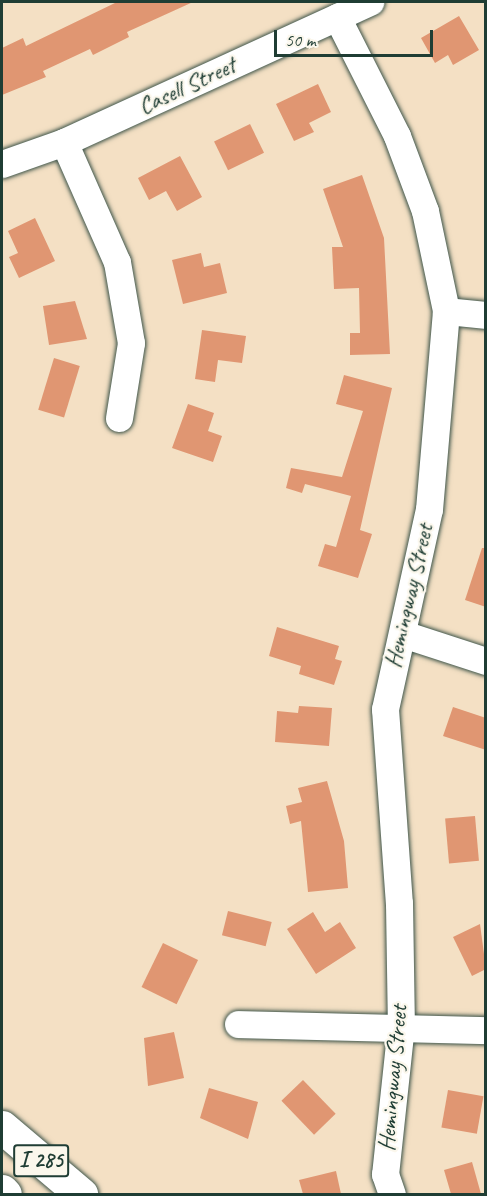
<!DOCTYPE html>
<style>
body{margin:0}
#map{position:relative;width:487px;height:1196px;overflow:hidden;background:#f4e0c4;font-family:Caveat,sans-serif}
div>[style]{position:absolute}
.building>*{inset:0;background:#e09672;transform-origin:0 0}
.roads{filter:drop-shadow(0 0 2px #3f554a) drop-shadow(0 0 2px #3f554a)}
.minor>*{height:27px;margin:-13.5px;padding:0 13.5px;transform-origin:13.5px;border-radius:13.5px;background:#fff}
.highway>*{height:33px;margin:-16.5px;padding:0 16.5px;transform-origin:16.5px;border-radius:16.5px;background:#fff}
span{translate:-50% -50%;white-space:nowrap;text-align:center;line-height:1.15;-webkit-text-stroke:4.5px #fbf7ec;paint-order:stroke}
.shield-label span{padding:2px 4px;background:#fbf7ec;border:2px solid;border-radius:4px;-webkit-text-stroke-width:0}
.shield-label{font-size:22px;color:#1f3d34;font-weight:700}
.street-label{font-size:24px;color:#1f3d34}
.frame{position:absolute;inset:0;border:3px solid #1f3d34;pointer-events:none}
.scale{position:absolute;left:274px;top:30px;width:159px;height:27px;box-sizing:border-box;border:3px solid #1f3d34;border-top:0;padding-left:8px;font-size:18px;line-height:21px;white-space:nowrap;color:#1f3d34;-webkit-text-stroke:4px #fbf7ec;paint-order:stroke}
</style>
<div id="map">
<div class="building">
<i style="clip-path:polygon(117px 2px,193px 2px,127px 32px,129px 37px,93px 55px,90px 49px,43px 71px,46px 77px,2px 95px,2px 48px,23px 38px,26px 46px)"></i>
<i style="clip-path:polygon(459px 16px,479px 50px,453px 65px,448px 55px,435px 63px,421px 38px)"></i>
<i style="clip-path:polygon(318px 84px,331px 112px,309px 123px,314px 132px,294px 141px,276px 104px)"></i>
<i style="left:250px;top:124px;width:32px;height:40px;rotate:64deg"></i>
<i style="clip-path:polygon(180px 156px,202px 197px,177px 211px,166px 191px,149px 200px,138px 178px)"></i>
<i style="clip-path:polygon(362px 175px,384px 238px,390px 354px,350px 355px,350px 333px,360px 333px,359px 288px,334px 289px,332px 247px,343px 247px,323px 189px)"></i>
<i style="clip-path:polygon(35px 218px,55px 261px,19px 278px,9px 257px,18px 253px,8px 231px)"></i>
<i style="clip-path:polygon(201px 253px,204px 267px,220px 263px,227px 293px,183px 304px,172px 260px)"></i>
<i style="clip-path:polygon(75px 301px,87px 339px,49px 345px,43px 306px)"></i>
<i style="clip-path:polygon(202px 330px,246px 336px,242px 363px,218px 360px,215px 382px,195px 379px)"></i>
<i style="left:54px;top:358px;width:27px;height:54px;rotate:17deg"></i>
<i style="clip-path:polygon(344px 375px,392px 388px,360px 530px,372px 534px,358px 578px,318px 566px,325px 544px,336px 547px,351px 496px,305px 484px,302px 493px,286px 488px,291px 468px,342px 477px,363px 411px,336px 404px)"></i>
<i style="clip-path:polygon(188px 404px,214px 413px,208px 431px,222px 436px,213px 462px,172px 448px)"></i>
<i style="clip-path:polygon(482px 548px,486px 548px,486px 607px,465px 600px)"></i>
<i style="clip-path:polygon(277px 627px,339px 646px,335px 659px,342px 661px,334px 685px,299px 674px,301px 666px,269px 656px)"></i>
<i style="clip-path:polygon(299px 706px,332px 708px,329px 746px,275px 742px,277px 711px,298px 713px)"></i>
<i style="clip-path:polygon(453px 707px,486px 718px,486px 750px,443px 736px)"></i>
<i style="clip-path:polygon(327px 781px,344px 841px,348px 888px,308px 892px,301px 821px,290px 824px,286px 806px,302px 802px,298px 788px)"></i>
<i style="left:475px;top:816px;width:45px;height:30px;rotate:85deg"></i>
<i style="left:228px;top:911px;width:45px;height:25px;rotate:14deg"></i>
<i style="clip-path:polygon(313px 912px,325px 932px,340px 922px,356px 948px,316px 974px,287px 929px)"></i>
<i style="clip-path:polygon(480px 924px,486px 969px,472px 976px,453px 937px)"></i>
<i style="left:163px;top:943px;width:39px;height:49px;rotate:26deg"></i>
<i style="clip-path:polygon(174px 1032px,184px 1078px,148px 1086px,144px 1038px)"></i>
<i style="left:303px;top:1080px;width:47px;height:30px;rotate:46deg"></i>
<i style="clip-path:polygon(209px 1088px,258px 1102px,248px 1139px,200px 1118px)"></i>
<i style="left:448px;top:1090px;width:36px;height:38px;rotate:10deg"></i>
<i style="clip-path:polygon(472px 1162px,481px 1194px,451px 1194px,444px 1170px)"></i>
<i style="clip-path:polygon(336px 1171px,341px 1194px,303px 1194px,299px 1180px)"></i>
</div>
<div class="roads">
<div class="minor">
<i style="left:337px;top:17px;width:133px;rotate:63.2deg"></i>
<i style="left:397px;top:136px;width:80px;rotate:69.5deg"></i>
<i style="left:425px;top:211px;width:102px;rotate:78.1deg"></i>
<i style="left:446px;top:311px;width:199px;rotate:94.9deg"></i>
<i style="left:429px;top:509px;width:205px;rotate:102.4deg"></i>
<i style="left:385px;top:709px;width:195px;rotate:85.9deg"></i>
<i style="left:399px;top:903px;width:122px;rotate:89.1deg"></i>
<i style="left:401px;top:1025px;width:150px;rotate:96.1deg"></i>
<i style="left:385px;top:1174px;width:21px;rotate:71deg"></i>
<i style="left:64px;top:142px;width:131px;rotate:66.2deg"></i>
<i style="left:117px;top:262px;width:82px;rotate:80.2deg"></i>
<i style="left:131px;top:343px;width:76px;rotate:99.1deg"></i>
<i style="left:2px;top:164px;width:66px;rotate:-19.5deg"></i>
<i style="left:64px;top:142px;width:337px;rotate:-24.6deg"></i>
<i style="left:446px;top:311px;width:40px;rotate:5.7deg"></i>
<i style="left:403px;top:634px;width:87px;rotate:18deg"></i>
<i style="left:238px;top:1024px;width:248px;rotate:1.4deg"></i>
</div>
<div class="highway">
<i style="left:2px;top:1127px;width:104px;rotate:40.3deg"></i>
<i style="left:2px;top:1191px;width:4px;rotate:45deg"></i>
</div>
</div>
<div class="shield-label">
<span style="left:41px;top:1161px">I 285</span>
</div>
<div class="street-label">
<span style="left:187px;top:86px;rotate:-25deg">Casell Street</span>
<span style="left:409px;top:596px;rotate:-77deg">Hemingway Street</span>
<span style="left:393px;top:1078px;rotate:-85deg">Hemingway Street</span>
</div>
<div class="frame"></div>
<div class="scale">50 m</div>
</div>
